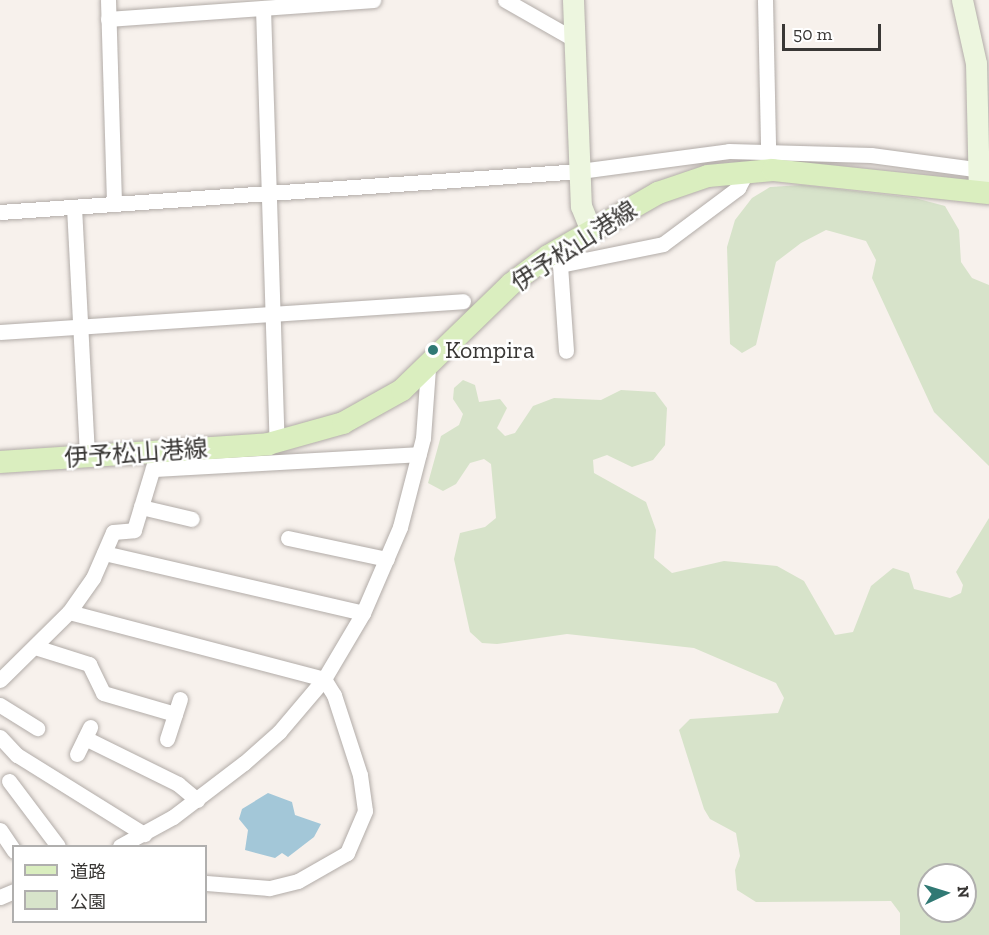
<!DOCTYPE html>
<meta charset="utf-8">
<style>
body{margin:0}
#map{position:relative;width:989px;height:935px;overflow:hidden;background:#f7f1ec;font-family:"Zilla Slab","Noto Sans JP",serif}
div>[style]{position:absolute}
.green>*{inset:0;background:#d7e3ca}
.water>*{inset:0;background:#a3c7d8}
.roads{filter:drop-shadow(0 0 2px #b2aca8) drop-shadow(0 0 2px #b2aca8)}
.street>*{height:15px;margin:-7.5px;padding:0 7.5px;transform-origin:7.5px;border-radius:7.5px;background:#fff}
.secondary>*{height:21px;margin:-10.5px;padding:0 10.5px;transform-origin:10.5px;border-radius:10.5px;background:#edf6df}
.primary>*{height:22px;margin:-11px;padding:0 11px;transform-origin:11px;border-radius:11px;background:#daeebf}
.dots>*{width:16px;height:16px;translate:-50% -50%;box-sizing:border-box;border:3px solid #fff;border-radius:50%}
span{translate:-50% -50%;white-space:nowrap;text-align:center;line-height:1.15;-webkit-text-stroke:5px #fff;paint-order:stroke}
.street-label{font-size:24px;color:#393735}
.poi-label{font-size:24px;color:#393735}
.left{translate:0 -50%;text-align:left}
.legend{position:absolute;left:12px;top:845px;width:195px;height:78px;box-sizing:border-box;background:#fff;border:2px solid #b0afae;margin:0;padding:8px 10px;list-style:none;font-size:18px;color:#393735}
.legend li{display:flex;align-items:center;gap:12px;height:30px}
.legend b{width:30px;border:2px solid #b0afae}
.north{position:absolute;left:917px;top:863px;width:60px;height:60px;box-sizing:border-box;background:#fff;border:2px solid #b0afae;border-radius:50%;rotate:86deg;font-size:16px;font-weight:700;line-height:24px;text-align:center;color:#393735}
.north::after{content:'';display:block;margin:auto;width:21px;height:27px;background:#307974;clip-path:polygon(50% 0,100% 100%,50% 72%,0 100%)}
.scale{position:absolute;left:782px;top:24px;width:99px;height:27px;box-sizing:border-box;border:3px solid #393735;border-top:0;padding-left:8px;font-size:18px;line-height:21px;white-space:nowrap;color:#393735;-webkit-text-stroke:4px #fff;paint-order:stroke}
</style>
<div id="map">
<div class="green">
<i style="clip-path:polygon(802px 185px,915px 198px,945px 206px,959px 230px,961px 262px,972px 278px,989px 285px,989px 466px,934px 412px,872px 278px,876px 260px,866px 241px,826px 230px,801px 243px,776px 262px,756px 345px,742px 353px,730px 344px,727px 247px,735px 220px,752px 198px,770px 187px)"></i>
<i style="clip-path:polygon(evenodd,463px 380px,475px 385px,479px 402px,500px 399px,507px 408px,497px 428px,505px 436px,515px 433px,533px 406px,554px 398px,601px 400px,621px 390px,655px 392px,667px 408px,665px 445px,653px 460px,632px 467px,607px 455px,593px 460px,594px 473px,646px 502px,656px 530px,654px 558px,672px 573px,724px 561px,777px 566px,804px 581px,835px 635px,853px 632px,871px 586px,893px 568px,909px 573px,914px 589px,950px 598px,961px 593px,963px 585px,956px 572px,989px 518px,989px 935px,900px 935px,900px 913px,891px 901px,756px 902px,737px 890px,735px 870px,740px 856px,736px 833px,710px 819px,704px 809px,679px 730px,690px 719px,778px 713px,784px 698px,776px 683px,694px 648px,567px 634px,497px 644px,482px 643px,470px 632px,454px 559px,460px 533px,485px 527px,496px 518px,491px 464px,484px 459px,470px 463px,456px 484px,443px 491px,428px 483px,441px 436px,459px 425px,463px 414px,453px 399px,454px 388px,463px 380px,929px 875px,965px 875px,965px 911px,929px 911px,929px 875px)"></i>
</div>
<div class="water">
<i style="clip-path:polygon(268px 793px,292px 802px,295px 815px,321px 824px,314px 837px,288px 857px,282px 853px,275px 858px,245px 850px,248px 830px,239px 819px,242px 809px)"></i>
</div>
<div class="roads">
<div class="street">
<i style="left:108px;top:0;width:203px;rotate:88.3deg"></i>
<i style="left:505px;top:0;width:81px;rotate:29.7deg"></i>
<i style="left:765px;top:0;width:149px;rotate:88.8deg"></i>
<i style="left:263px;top:8px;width:435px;rotate:88.2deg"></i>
<i style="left:108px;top:19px;width:266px;rotate:-4.1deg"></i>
<i style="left:74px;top:207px;width:249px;rotate:87deg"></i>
<i style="left:0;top:212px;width:581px;rotate:-4.04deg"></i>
<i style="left:580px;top:171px;width:150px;rotate:-7.6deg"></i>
<i style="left:729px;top:151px;width:142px;rotate:1.6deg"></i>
<i style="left:871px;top:155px;width:112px;rotate:7.7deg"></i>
<i style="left:553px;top:253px;width:14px;rotate:60deg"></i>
<i style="left:560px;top:265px;width:105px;rotate:-11.5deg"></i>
<i style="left:663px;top:244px;width:94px;rotate:-36.7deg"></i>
<i style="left:738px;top:188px;width:19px;rotate:-62deg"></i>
<i style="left:560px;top:265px;width:86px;rotate:86deg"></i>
<i style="left:0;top:332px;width:464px;rotate:-3.8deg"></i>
<i style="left:153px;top:469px;width:266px;rotate:-3.2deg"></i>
<i style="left:141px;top:507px;width:52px;rotate:13.2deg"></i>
<i style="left:288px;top:538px;width:101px;rotate:12deg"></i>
<i style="left:104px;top:553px;width:266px;rotate:13deg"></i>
<i style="left:69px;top:612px;width:264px;rotate:14.7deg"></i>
<i style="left:324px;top:679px;width:19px;rotate:58deg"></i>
<i style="left:334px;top:695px;width:84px;rotate:72deg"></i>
<i style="left:360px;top:775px;width:36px;rotate:82deg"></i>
<i style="left:365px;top:811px;width:46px;rotate:113.2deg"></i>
<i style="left:347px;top:853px;width:56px;rotate:150.3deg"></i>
<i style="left:298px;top:881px;width:30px;rotate:166deg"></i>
<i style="left:269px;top:888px;width:63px;rotate:-175.5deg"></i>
<i style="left:35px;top:647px;width:57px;rotate:17.5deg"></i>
<i style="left:89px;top:664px;width:32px;rotate:64deg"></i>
<i style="left:103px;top:693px;width:75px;rotate:16.3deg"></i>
<i style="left:0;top:680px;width:97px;rotate:-44.6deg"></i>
<i style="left:69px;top:612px;width:42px;rotate:-54.8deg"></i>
<i style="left:93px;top:578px;width:50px;rotate:-66.5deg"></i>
<i style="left:113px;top:532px;width:21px;rotate:-5deg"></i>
<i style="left:134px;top:530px;width:83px;rotate:-73.1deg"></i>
<i style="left:0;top:705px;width:44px;rotate:31.9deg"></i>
<i style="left:0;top:737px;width:25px;rotate:47deg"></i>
<i style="left:17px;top:755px;width:150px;rotate:31.9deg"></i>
<i style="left:85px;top:738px;width:104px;rotate:26.3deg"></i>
<i style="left:178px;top:784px;width:25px;rotate:40deg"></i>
<i style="left:167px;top:739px;width:42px;rotate:-72deg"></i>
<i style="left:77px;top:754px;width:30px;rotate:-64deg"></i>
<i style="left:9px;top:781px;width:81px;rotate:53deg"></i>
<i style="left:0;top:830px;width:25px;rotate:56deg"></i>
<i style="left:120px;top:846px;width:60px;rotate:-28.7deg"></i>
<i style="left:173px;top:817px;width:89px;rotate:-37.3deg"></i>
<i style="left:244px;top:763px;width:47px;rotate:-41.5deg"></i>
<i style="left:279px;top:732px;width:70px;rotate:-49.7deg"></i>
<i style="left:324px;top:679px;width:77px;rotate:-59.4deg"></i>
<i style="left:363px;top:613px;width:94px;rotate:-66.7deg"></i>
<i style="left:400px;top:527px;width:92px;rotate:-75.5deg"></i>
<i style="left:423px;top:438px;width:70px;rotate:-85.9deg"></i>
<i style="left:0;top:897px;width:15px;rotate:-23deg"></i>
</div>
<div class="secondary">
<i style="left:573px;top:0;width:206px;rotate:87.8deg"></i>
<i style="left:581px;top:206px;width:27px;rotate:68deg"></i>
<i style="left:962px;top:0;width:65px;rotate:77.5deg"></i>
<i style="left:976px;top:63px;width:128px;rotate:88.7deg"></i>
</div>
<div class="primary">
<i style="left:0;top:462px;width:269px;rotate:-3.8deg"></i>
<i style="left:268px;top:444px;width:78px;rotate:-15.6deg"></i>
<i style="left:343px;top:423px;width:68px;rotate:-29.2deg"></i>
<i style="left:402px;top:390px;width:152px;rotate:-44.2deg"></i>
<i style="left:511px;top:284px;width:46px;rotate:-37.1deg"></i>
<i style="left:548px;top:256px;width:127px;rotate:-29.8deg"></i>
<i style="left:658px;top:193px;width:53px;rotate:-18.8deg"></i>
<i style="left:708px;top:176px;width:65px;rotate:-5.3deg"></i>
<i style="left:773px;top:170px;width:217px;rotate:6.1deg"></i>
</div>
</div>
<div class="dots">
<i style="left:433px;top:350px;background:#307974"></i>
</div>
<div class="street-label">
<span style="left:574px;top:246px;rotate:-33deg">伊予松山港線</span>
<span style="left:136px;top:453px;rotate:-4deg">伊予松山港線</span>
</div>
<div class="poi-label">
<span class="left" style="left:445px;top:350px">Kompira</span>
</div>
<ul class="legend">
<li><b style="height:8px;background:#daeebf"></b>道路</li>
<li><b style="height:16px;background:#d7e3ca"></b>公園</li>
</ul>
<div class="north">N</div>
<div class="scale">50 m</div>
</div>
